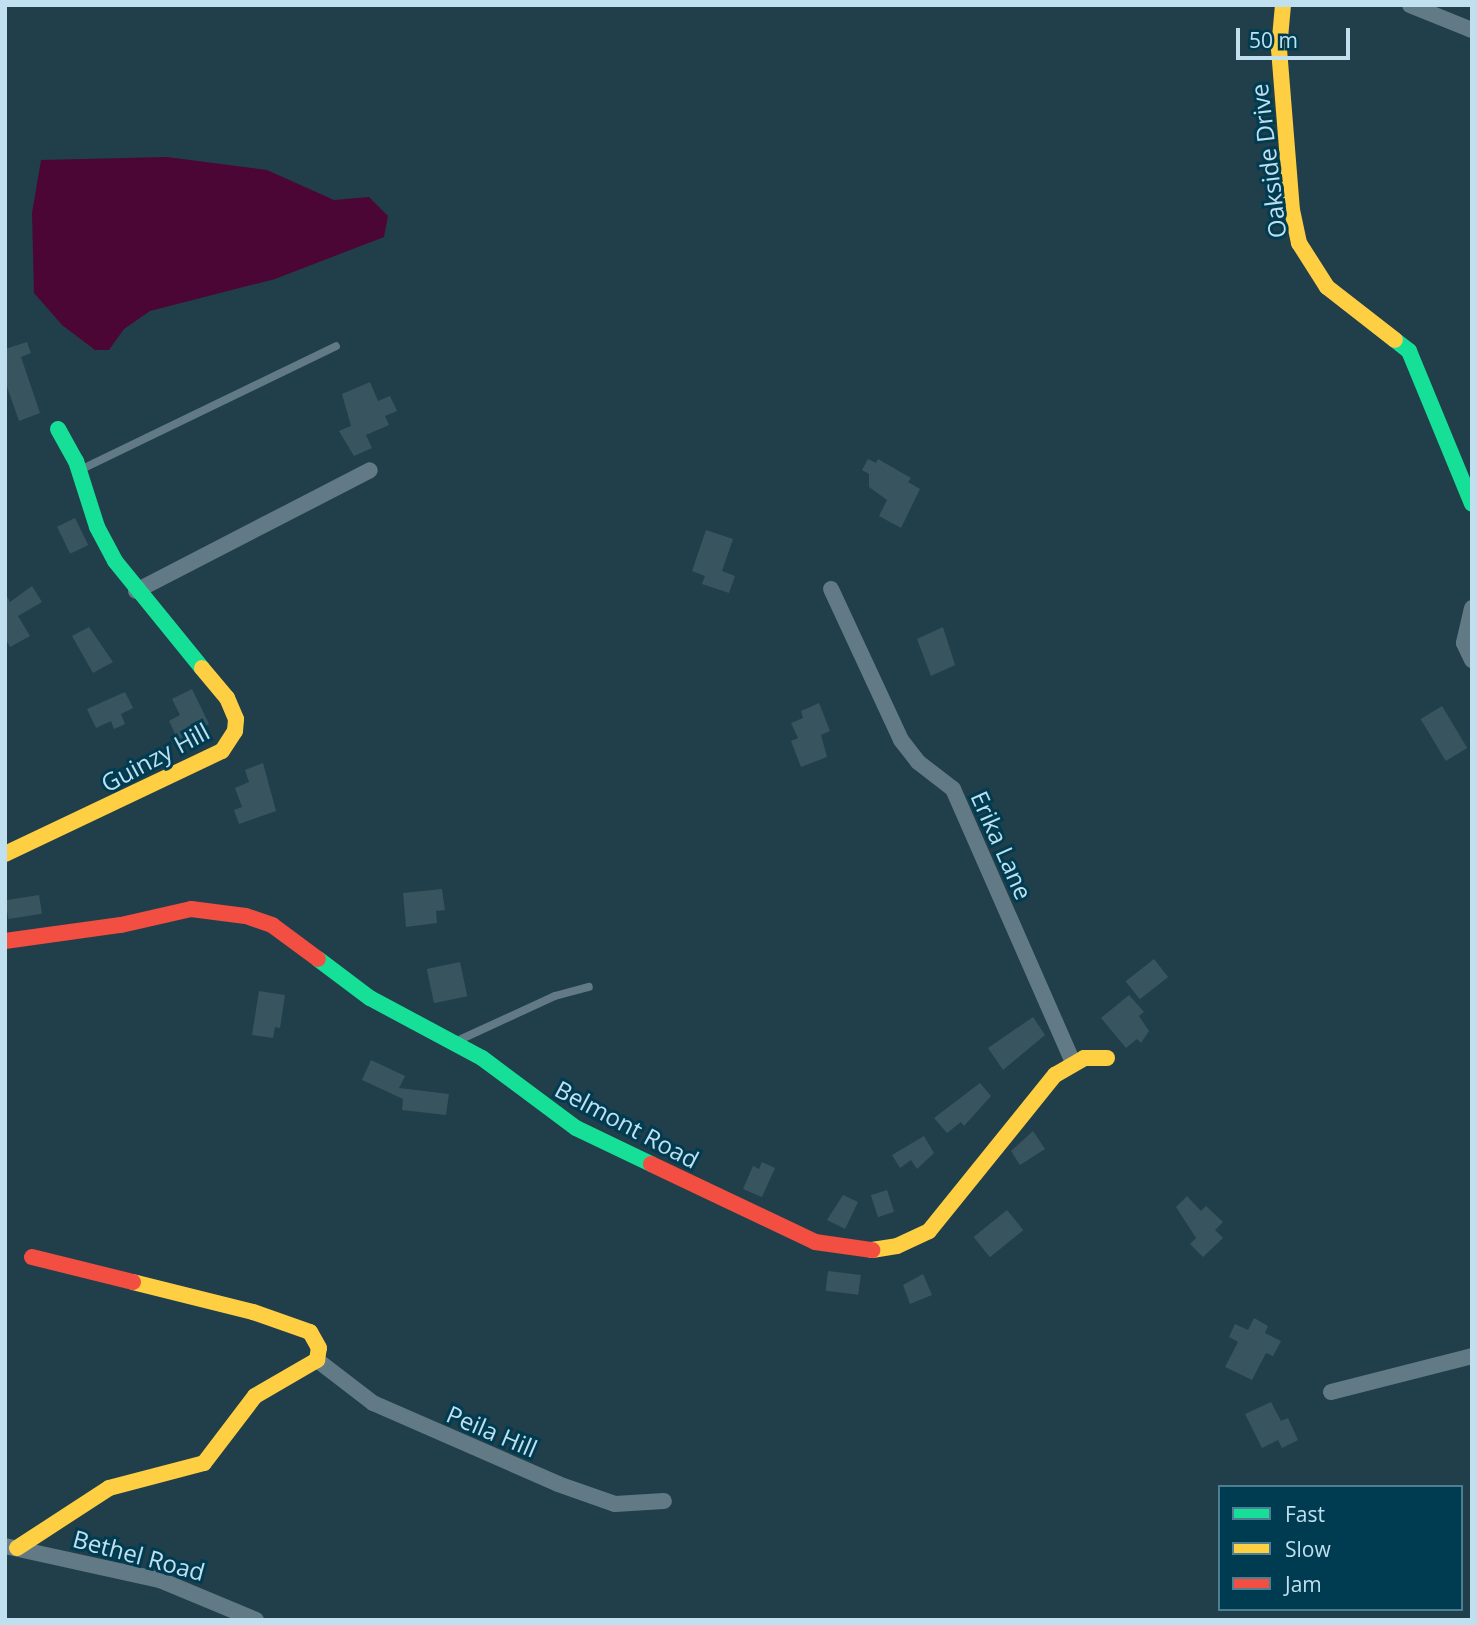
<!DOCTYPE html>
<style>
body{margin:0}
#map{position:relative;width:1477px;height:1625px;overflow:hidden;background:#203f4a;font-family:"Open Sans",sans-serif}
div>[style]{position:absolute}
.water>*{inset:0;background:#4c0636}
.building>*{inset:0;background:#38545f;transform-origin:0 0}
.lane>*{height:8px;margin:-4px;padding:0 4px;transform-origin:4px;border-radius:4px;background:#627a85}
.street>*{height:16px;margin:-8px;padding:0 8px;transform-origin:8px;border-radius:8px;background:#627a85}
.fast>*{height:16px;margin:-8px;padding:0 8px;transform-origin:8px;border-radius:8px;background:#16e098}
.slow>*{height:16px;margin:-8px;padding:0 8px;transform-origin:8px;border-radius:8px;background:#ffcf43}
.jam>*{height:16px;margin:-8px;padding:0 8px;transform-origin:8px;border-radius:8px;background:#f24e42}
span{translate:-50% -50%;white-space:nowrap;text-align:center;line-height:1.15;-webkit-text-stroke:6px #003c51;paint-order:stroke}
.street-label{font-size:24px;color:#c0e0f0}
.frame{position:absolute;inset:0;border:7px solid #c0e0f0;pointer-events:none}
.legend{position:absolute;left:1218px;top:1485px;width:245px;height:126px;box-sizing:border-box;background:#003c51;border:2px solid #4d7e91;margin:0;padding:9px 12px;list-style:none;font-size:21px;color:#c0e0f0}
.legend li{display:flex;align-items:center;gap:14px;height:35px}
.legend b{width:35px;border:2px solid #4d7e91}
.scale{position:absolute;left:1236px;top:28px;width:114px;height:32px;box-sizing:border-box;border:4px solid #c0e0f0;border-top:0;padding-left:9px;font-size:21px;line-height:24px;white-space:nowrap;color:#c0e0f0;-webkit-text-stroke:5px #003c51;paint-order:stroke}
</style>
<div id="map">
<div class="water">
<i style="clip-path:polygon(167px 157px,267px 170px,334px 200px,369px 197px,388px 216px,384px 237px,275px 279px,150px 311px,124px 329px,109px 350px,95px 350px,62px 325px,34px 293px,32px 213px,41px 160px)"></i>
</div>
<div class="building">
<i style="clip-path:polygon(27px 342px,31px 353px,21px 357px,40px 413px,19px 421px,5px 381px,5px 349px)"></i>
<i style="clip-path:polygon(370px 382px,378px 401px,390px 396px,397px 411px,385px 416px,389px 425px,366px 435px,372px 448px,354px 456px,339px 431px,351px 426px,342px 394px)"></i>
<i style="clip-path:polygon(868px 459px,876px 463px,878px 459px,911px 478px,908px 482px,920px 489px,901px 528px,879px 516px,887px 500px,869px 487px,869px 474px,862px 470px)"></i>
<i style="left:75px;top:518px;width:30px;height:20px;rotate:64deg"></i>
<i style="clip-path:polygon(706px 530px,733px 539px,722px 571px,735px 576px,729px 593px,702px 584px,705px 576px,692px 571px)"></i>
<i style="clip-path:polygon(32px 586px,42px 602px,18px 616px,30px 636px,10px 647px,5px 638px,5px 593px,10px 602px)"></i>
<i style="clip-path:polygon(89px 627px,113px 662px,93px 673px,72px 636px)"></i>
<i style="clip-path:polygon(943px 627px,955px 665px,931px 676px,917px 639px)"></i>
<i style="clip-path:polygon(192px 689px,209px 724px,178px 740px,169px 721px,180px 715px,172px 699px)"></i>
<i style="clip-path:polygon(125px 692px,133px 708px,121px 714px,125px 724px,114px 729px,111px 721px,96px 728px,87px 709px)"></i>
<i style="clip-path:polygon(819px 703px,830px 731px,821px 735px,827px 757px,801px 767px,791px 741px,798px 738px,791px 723px,803px 718px,801px 711px)"></i>
<i style="left:1442px;top:706px;width:49px;height:25px;rotate:59deg"></i>
<i style="clip-path:polygon(263px 763px,276px 811px,239px 824px,234px 810px,242px 807px,235px 788px,249px 782px,245px 770px)"></i>
<i style="clip-path:polygon(442px 889px,445px 910px,436px 911px,437px 923px,406px 927px,403px 893px)"></i>
<i style="left:39px;top:895px;width:19px;height:34px;rotate:81deg"></i>
<i style="left:1154px;top:959px;width:23px;height:36px;rotate:52deg"></i>
<i style="left:460px;top:962px;width:35px;height:34px;rotate:78deg"></i>
<i style="clip-path:polygon(259px 991px,285px 995px,280px 1028px,275px 1027px,273px 1038px,252px 1035px)"></i>
<i style="clip-path:polygon(1129px 995px,1144px 1012px,1139px 1016px,1149px 1031px,1141px 1043px,1137px 1039px,1126px 1048px,1101px 1018px)"></i>
<i style="clip-path:polygon(1033px 1017px,1045px 1035px,1003px 1070px,988px 1048px)"></i>
<i style="clip-path:polygon(371px 1060px,405px 1076px,399px 1088px,449px 1094px,446px 1115px,402px 1110px,403px 1099px,362px 1080px)"></i>
<i style="clip-path:polygon(980px 1083px,991px 1096px,964px 1126px,961px 1122px,947px 1133px,934px 1118px)"></i>
<i style="clip-path:polygon(1033px 1131px,1045px 1149px,1020px 1165px,1011px 1151px)"></i>
<i style="clip-path:polygon(924px 1136px,934px 1153px,917px 1169px,911px 1160px,900px 1168px,892px 1155px)"></i>
<i style="clip-path:polygon(762px 1162px,775px 1168px,762px 1197px,743px 1189px,753px 1166px,759px 1169px)"></i>
<i style="left:887px;top:1190px;width:23px;height:17px;rotate:72deg"></i>
<i style="clip-path:polygon(843px 1195px,858px 1202px,845px 1229px,827px 1220px)"></i>
<i style="clip-path:polygon(1187px 1196px,1201px 1211px,1206px 1206px,1223px 1222px,1215px 1230px,1223px 1238px,1203px 1257px,1190px 1244px,1196px 1238px,1176px 1207px)"></i>
<i style="left:1007px;top:1210px;width:26px;height:43px;rotate:51deg"></i>
<i style="left:828px;top:1271px;width:33px;height:20px;rotate:7deg"></i>
<i style="clip-path:polygon(923px 1274px,932px 1295px,910px 1304px,903px 1285px)"></i>
<i style="clip-path:polygon(1254px 1318px,1268px 1326px,1265px 1333px,1281px 1341px,1273px 1356px,1266px 1353px,1252px 1380px,1225px 1367px,1238px 1342px,1229px 1337px,1235px 1324px,1248px 1330px)"></i>
<i style="clip-path:polygon(1271px 1402px,1281px 1421px,1288px 1418px,1298px 1440px,1282px 1448px,1278px 1440px,1262px 1448px,1245px 1414px)"></i>
</div>
<div class="lane">
<i style="left:82px;top:469px;width:282px;rotate:-25.8deg"></i>
<i style="left:457px;top:1041px;width:108px;rotate:-24.7deg"></i>
<i style="left:555px;top:996px;width:35px;rotate:-15deg"></i>
</div>
<div class="street">
<i style="left:1410px;top:5px;width:67px;rotate:22deg"></i>
<i style="left:831px;top:589px;width:166px;rotate:65.1deg"></i>
<i style="left:901px;top:740px;width:28px;rotate:52deg"></i>
<i style="left:918px;top:762px;width:44px;rotate:37.6deg"></i>
<i style="left:953px;top:789px;width:298px;rotate:66.3deg"></i>
<i style="left:136px;top:591px;width:263px;rotate:-27.3deg"></i>
<i style="left:1472px;top:608px;width:36px;rotate:103deg"></i>
<i style="left:1464px;top:643px;width:19px;rotate:65deg"></i>
<i style="left:317px;top:1360px;width:71px;rotate:37.5deg"></i>
<i style="left:373px;top:1403px;width:202px;rotate:23.6deg"></i>
<i style="left:558px;top:1484px;width:60px;rotate:19.3deg"></i>
<i style="left:615px;top:1504px;width:49px;rotate:-3.5deg"></i>
<i style="left:1331px;top:1392px;width:146px;rotate:-14.3deg"></i>
<i style="left:5px;top:1546px;width:159px;rotate:12.4deg"></i>
<i style="left:160px;top:1580px;width:104px;rotate:22.6deg"></i>
</div>
<div class="fast">
<i style="left:1395px;top:340px;width:18px;rotate:38deg"></i>
<i style="left:1409px;top:351px;width:165px;rotate:67.6deg"></i>
<i style="left:58px;top:429px;width:37px;rotate:61deg"></i>
<i style="left:76px;top:461px;width:69px;rotate:72.3deg"></i>
<i style="left:97px;top:527px;width:38px;rotate:62deg"></i>
<i style="left:115px;top:561px;width:138px;rotate:50.9deg"></i>
<i style="left:318px;top:959px;width:65px;rotate:36.9deg"></i>
<i style="left:370px;top:998px;width:127px;rotate:28.2deg"></i>
<i style="left:482px;top:1058px;width:117px;rotate:36.7deg"></i>
<i style="left:576px;top:1128px;width:83px;rotate:25.6deg"></i>
</div>
<div class="slow">
<i style="left:1283px;top:5px;width:44px;rotate:95.2deg"></i>
<i style="left:1279px;top:49px;width:162px;rotate:85.4deg"></i>
<i style="left:1292px;top:210px;width:34px;rotate:78deg"></i>
<i style="left:1299px;top:243px;width:52px;rotate:57.5deg"></i>
<i style="left:1327px;top:287px;width:86px;rotate:37.9deg"></i>
<i style="left:5px;top:854px;width:240px;rotate:-25.4deg"></i>
<i style="left:222px;top:751px;width:24px;rotate:-57deg"></i>
<i style="left:235px;top:731px;width:12px;rotate:-85deg"></i>
<i style="left:236px;top:719px;width:23px;rotate:-113deg"></i>
<i style="left:227px;top:698px;width:39px;rotate:-130deg"></i>
<i style="left:872px;top:1250px;width:25px;rotate:-9deg"></i>
<i style="left:897px;top:1246px;width:35px;rotate:-25deg"></i>
<i style="left:929px;top:1231px;width:201px;rotate:-51.1deg"></i>
<i style="left:1055px;top:1075px;width:34px;rotate:-30deg"></i>
<i style="left:1084px;top:1058px;width:23px"></i>
<i style="left:17px;top:1548px;width:110px;rotate:-33.1deg"></i>
<i style="left:109px;top:1488px;width:98px;rotate:-14.7deg"></i>
<i style="left:204px;top:1463px;width:84px;rotate:-52.7deg"></i>
<i style="left:255px;top:1396px;width:72px;rotate:-30.1deg"></i>
<i style="left:317px;top:1360px;width:12px;rotate:-81deg"></i>
<i style="left:319px;top:1348px;width:18px;rotate:-119deg"></i>
<i style="left:310px;top:1332px;width:60px;rotate:-160.7deg"></i>
<i style="left:253px;top:1312px;width:124px;rotate:-166deg"></i>
</div>
<div class="jam">
<i style="left:5px;top:941px;width:117px;rotate:-7.9deg"></i>
<i style="left:121px;top:925px;width:72px;rotate:-12.9deg"></i>
<i style="left:191px;top:909px;width:55px;rotate:7.3deg"></i>
<i style="left:246px;top:916px;width:28px;rotate:19deg"></i>
<i style="left:272px;top:925px;width:57px;rotate:36.5deg"></i>
<i style="left:651px;top:1164px;width:182px;rotate:25.4deg"></i>
<i style="left:815px;top:1242px;width:58px;rotate:8deg"></i>
<i style="left:32px;top:1257px;width:104px;rotate:13.9deg"></i>
</div>
<div class="street-label">
<span style="left:1268px;top:161px;rotate:-97deg">Oakside Drive</span>
<span style="left:155px;top:757px;rotate:-28deg">Guinzy Hill</span>
<span style="left:1002px;top:845px;rotate:66deg">Erika Lane</span>
<span style="left:627px;top:1124px;rotate:28deg">Belmont Road</span>
<span style="left:492px;top:1431px;rotate:23deg">Peila Hill</span>
<span style="left:139px;top:1555px;rotate:15deg">Bethel Road</span>
</div>
<div class="frame"></div>
<ul class="legend">
<li><b style="height:9px;background:#16e098"></b>Fast</li>
<li><b style="height:9px;background:#ffcf43"></b>Slow</li>
<li><b style="height:9px;background:#f24e42"></b>Jam</li>
</ul>
<div class="scale">50 m</div>
</div>
